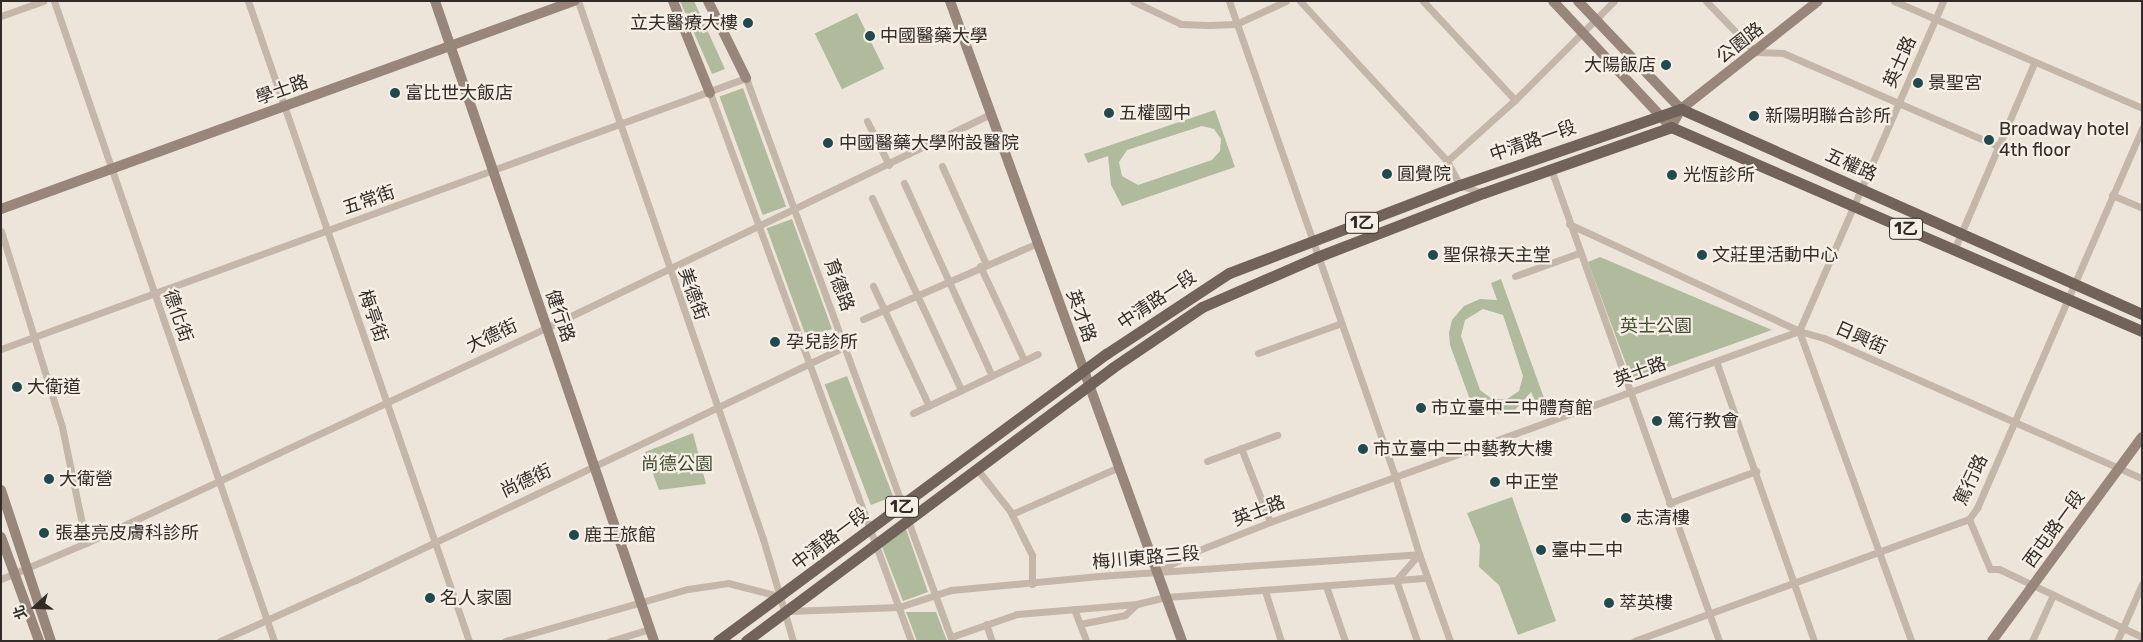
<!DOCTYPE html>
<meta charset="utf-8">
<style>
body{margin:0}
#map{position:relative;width:2143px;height:642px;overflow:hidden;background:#eee5da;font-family:Rubik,"Noto Sans TC",sans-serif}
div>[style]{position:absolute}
.green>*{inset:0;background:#afbb9c;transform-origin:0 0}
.street>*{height:7px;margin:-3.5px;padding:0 3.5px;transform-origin:3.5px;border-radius:3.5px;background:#c4b6a8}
.secondary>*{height:10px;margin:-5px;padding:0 5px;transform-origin:5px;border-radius:5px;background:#978679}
.primary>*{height:11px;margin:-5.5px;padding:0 5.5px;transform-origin:5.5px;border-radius:5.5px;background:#72635a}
.dots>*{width:14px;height:14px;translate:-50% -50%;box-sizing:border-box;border:2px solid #f6efe6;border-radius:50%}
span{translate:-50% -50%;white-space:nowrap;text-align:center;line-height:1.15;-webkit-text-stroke:4.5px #f6efe6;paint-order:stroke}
.shield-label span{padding:1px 4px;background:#f6efe6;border:1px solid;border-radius:4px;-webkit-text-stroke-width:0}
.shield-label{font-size:16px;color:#322b27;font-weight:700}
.poi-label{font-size:18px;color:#322b27}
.right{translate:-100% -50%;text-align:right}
.left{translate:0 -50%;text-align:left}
.street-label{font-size:18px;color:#322b27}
.park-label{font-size:18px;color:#404d2e}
.frame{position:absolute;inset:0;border:2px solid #322b27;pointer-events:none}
.north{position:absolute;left:10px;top:582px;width:50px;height:50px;-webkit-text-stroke:4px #f6efe6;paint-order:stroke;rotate:250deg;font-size:14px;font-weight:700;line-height:20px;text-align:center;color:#322b27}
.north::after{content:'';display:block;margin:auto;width:18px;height:22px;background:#322b27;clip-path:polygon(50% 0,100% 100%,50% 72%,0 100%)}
</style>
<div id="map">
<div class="green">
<i style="clip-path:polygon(680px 1px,694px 1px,725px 69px,712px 74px)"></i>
<i style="left:857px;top:13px;width:62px;height:47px;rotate:64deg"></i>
<i style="left:743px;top:88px;width:126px;height:25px;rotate:70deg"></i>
<i style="clip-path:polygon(evenodd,1215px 110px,1235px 167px,1122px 206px,1111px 185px,1108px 156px,1088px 163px,1084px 154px,1215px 110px,1202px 126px,1214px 129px,1221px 139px,1220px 151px,1212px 160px,1138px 185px,1122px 176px,1119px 162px,1127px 150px,1202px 126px)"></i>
<i style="left:792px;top:219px;width:117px;height:27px;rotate:70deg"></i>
<i style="clip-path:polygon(1600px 257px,1772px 330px,1632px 380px,1588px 262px)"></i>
<i style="clip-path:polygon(evenodd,1501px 279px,1544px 398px,1535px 401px,1531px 392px,1515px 410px,1496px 414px,1483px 410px,1469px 397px,1450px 345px,1449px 333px,1452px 320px,1464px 306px,1480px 299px,1497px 300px,1491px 283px,1501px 279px,1483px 309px,1503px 315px,1523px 376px,1519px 391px,1507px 399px,1492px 399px,1480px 390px,1461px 336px,1465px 320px,1483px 309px)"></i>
<i style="left:847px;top:376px;width:129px;height:24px;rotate:69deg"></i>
<i style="clip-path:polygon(693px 433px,706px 484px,659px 490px,645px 452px)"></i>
<i style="clip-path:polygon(1512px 497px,1556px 621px,1518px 635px,1499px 585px,1479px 567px,1480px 545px,1467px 513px)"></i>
<i style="clip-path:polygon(906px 529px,928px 592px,903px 601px,882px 547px)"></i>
<i style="clip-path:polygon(906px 612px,936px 612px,947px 641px,917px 641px)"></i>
</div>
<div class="street">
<i style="left:54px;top:1px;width:677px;rotate:71.03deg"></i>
<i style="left:248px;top:1px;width:677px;rotate:70.95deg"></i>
<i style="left:578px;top:1px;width:569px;rotate:71.02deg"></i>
<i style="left:763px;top:539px;width:106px;rotate:73.6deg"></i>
<i style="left:1133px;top:1px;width:53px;rotate:25.6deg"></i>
<i style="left:1181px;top:24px;width:27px;rotate:2deg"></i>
<i style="left:1208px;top:25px;width:28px;rotate:-2deg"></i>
<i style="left:1236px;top:24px;width:55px;rotate:-24.7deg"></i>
<i style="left:1229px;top:1px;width:503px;rotate:70.74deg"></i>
<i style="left:1395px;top:476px;width:82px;rotate:72.9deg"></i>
<i style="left:1419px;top:554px;width:35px;rotate:131deg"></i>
<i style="left:1300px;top:1px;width:217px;rotate:47.4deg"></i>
<i style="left:1447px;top:161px;width:27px;rotate:62deg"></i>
<i style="left:1460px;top:185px;width:23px;rotate:20deg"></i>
<i style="left:1423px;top:1px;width:135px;rotate:47.1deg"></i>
<i style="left:1706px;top:1px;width:71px;rotate:46.1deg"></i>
<i style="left:1755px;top:52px;width:28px;rotate:2deg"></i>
<i style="left:1783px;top:53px;width:234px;rotate:23.4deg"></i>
<i style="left:1894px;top:1px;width:270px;rotate:23.3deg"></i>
<i style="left:1px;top:16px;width:45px;rotate:-19.7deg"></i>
<i style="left:710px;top:93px;width:584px;rotate:69.86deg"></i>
<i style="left:867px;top:121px;width:49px;rotate:63.4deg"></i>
<i style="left:1447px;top:161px;width:91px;rotate:-41.9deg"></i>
<i style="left:1515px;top:100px;width:140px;rotate:-45deg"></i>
<i style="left:942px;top:166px;width:107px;rotate:65.8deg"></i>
<i style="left:1551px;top:169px;width:501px;rotate:70.41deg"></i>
<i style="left:904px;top:183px;width:212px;rotate:65.5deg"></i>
<i style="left:2112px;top:195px;width:33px;rotate:23deg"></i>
<i style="left:872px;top:198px;width:212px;rotate:65.1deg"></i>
<i style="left:1569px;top:224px;width:254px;rotate:24.9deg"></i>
<i style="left:1799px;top:331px;width:26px;rotate:16deg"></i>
<i style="left:1824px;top:338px;width:347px;rotate:23.8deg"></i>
<i style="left:1px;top:231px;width:205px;rotate:72.7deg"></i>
<i style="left:62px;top:427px;width:118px;rotate:78.3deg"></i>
<i style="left:1954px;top:250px;width:203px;rotate:-66.8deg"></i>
<i style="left:980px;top:266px;width:104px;rotate:64.9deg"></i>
<i style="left:1515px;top:276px;width:68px;rotate:-19.8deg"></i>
<i style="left:873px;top:286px;width:132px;rotate:65deg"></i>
<i style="left:863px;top:319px;width:191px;rotate:-23.5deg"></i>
<i style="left:1799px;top:331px;width:330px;rotate:70.1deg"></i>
<i style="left:1px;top:349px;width:793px;rotate:-19.99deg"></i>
<i style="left:746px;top:78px;width:600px;rotate:69.9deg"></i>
<i style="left:1258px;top:353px;width:86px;rotate:-19.7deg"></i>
<i style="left:1716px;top:361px;width:297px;rotate:70.7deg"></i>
<i style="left:913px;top:413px;width:138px;rotate:-25.3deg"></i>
<i style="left:1241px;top:448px;width:79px;rotate:68.6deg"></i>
<i style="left:1207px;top:461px;width:75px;rotate:-20.4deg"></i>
<i style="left:977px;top:469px;width:53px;rotate:51.8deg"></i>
<i style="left:1010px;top:511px;width:49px;rotate:63.4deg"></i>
<i style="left:1032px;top:555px;width:29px;rotate:90deg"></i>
<i style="left:1669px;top:503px;width:93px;rotate:-20.2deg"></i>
<i style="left:1012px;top:514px;width:117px;rotate:-23.7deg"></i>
<i style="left:1969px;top:519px;width:54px;rotate:67.2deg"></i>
<i style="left:1990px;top:569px;width:9px"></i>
<i style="left:1999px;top:569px;width:158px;rotate:25.4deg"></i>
<i style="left:1157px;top:572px;width:42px;rotate:-28.4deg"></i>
<i style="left:1194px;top:552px;width:82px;rotate:-21.5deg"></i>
<i style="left:1270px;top:522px;width:562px;rotate:-19.85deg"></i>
<i style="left:1799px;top:331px;width:360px;rotate:-66.4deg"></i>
<i style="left:1px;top:579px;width:92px;rotate:-23deg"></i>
<i style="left:86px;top:543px;width:508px;rotate:-25.05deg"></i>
<i style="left:546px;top:328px;width:494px;rotate:-25.7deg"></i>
<i style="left:1396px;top:580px;width:65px;rotate:71deg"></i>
<i style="left:1326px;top:586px;width:58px;rotate:70.9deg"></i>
<i style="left:1265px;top:591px;width:52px;rotate:72.3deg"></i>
<i style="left:1074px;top:609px;width:34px;rotate:69deg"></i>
<i style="left:789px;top:611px;width:110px;rotate:-2.1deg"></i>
<i style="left:899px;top:607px;width:55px;rotate:-18.1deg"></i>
<i style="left:951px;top:590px;width:149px;rotate:-5.4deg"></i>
<i style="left:1099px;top:576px;width:321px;rotate:-3.9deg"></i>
<i style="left:1419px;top:554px;width:92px;rotate:70.4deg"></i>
<i style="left:986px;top:624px;width:18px;rotate:71deg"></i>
<i style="left:1080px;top:624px;width:46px;rotate:-11.3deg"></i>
<i style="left:1125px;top:615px;width:16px;rotate:-43deg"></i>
<i style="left:951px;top:637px;width:70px;rotate:-19.2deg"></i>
<i style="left:1017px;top:614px;width:120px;rotate:-4.8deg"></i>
<i style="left:1137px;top:604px;width:30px;rotate:-14deg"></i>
<i style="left:1166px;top:597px;width:262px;rotate:-4.2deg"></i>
<i style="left:220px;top:641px;width:149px;rotate:-24.2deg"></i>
<i style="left:356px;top:580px;width:541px;rotate:-25.52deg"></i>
<i style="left:505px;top:641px;width:190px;rotate:-15.9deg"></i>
<i style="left:688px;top:589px;width:40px;rotate:-8.5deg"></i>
<i style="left:728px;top:583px;width:53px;rotate:14.3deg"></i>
<i style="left:610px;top:641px;width:42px;rotate:-16.7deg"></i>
<i style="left:1634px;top:641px;width:357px;rotate:-20deg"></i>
<i style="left:1969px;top:519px;width:14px;rotate:-54deg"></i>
<i style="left:1977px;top:508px;width:414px;rotate:-66.5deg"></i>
<i style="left:2032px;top:641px;width:51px;rotate:-65.5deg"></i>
<i style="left:2117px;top:641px;width:62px;rotate:-66.3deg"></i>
</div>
<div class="secondary">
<i style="left:435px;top:1px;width:676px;rotate:71.11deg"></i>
<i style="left:673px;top:1px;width:99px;rotate:68.1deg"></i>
<i style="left:708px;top:1px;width:86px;rotate:63.7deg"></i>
<i style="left:950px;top:1px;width:681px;rotate:70.07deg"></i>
<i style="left:1553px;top:1px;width:173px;rotate:46.9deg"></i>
<i style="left:1671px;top:127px;width:21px;rotate:-61deg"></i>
<i style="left:1681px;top:109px;width:174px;rotate:-38.2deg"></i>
<i style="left:1578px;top:1px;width:149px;rotate:46.4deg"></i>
<i style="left:1px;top:209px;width:610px;rotate:-19.95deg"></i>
<i style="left:1px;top:490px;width:159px;rotate:71.7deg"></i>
<i style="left:1px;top:537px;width:111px;rotate:69.9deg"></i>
<i style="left:1992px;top:641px;width:253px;rotate:-53.7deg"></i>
</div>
<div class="primary">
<i style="left:718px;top:641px;width:483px;rotate:-36.5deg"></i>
<i style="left:1106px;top:354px;width:147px;rotate:-33.4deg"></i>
<i style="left:1229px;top:273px;width:247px;rotate:-20.9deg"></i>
<i style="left:1460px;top:185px;width:234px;rotate:-19deg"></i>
<i style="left:1681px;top:109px;width:505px;rotate:23.97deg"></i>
<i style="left:746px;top:641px;width:457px;rotate:-36.7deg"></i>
<i style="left:1112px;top:368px;width:109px;rotate:-34.1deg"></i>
<i style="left:1202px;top:307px;width:125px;rotate:-23.5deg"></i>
<i style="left:1317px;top:257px;width:178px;rotate:-21.1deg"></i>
<i style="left:1483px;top:193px;width:199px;rotate:-19.3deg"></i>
<i style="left:1671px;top:127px;width:513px;rotate:23.42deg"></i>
</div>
<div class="dots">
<i style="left:748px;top:23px;background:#22494e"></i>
<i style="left:870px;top:36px;background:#22494e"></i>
<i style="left:1666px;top:65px;background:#22494e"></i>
<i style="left:1918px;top:83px;background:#22494e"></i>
<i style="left:395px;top:93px;background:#22494e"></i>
<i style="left:1109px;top:113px;background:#22494e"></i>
<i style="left:1754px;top:116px;background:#22494e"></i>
<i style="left:1989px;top:140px;background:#22494e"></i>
<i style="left:828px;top:143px;background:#22494e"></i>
<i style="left:1387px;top:174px;background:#22494e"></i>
<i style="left:1672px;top:175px;background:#22494e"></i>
<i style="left:1433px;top:255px;background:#22494e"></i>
<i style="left:1702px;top:255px;background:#22494e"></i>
<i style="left:775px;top:342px;background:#22494e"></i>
<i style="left:17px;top:387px;background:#22494e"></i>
<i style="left:1421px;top:408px;background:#22494e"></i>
<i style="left:1657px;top:421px;background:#22494e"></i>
<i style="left:1363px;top:449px;background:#22494e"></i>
<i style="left:49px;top:479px;background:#22494e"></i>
<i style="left:1495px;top:482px;background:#22494e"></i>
<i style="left:1626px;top:518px;background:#22494e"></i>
<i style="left:44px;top:533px;background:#22494e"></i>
<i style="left:574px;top:535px;background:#22494e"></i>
<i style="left:1541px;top:550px;background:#22494e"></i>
<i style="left:430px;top:598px;background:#22494e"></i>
<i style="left:1609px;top:603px;background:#22494e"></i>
</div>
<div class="shield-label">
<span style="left:1362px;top:223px">1乙</span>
<span style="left:1906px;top:229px">1乙</span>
<span style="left:902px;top:507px">1乙</span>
</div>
<div class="poi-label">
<span class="right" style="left:738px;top:23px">立夫醫療大樓</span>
<span class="left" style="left:880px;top:36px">中國醫藥大學</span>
<span class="right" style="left:1656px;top:65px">大陽飯店</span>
<span class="left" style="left:1928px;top:83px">景聖宮</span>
<span class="left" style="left:405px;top:93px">富比世大飯店</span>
<span class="left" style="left:1119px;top:113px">五權國中</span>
<span class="left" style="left:1765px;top:116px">新陽明聯合診所</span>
<span class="left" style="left:1999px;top:140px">Broadway hotel<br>4th floor</span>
<span class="left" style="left:839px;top:143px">中國醫藥大學附設醫院</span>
<span class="left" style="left:1397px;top:174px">圓覺院</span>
<span class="left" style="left:1683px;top:175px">光恆診所</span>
<span class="left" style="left:1443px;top:255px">聖保祿天主堂</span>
<span class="left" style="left:1712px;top:255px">文莊里活動中心</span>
<span class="left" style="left:786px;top:342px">孕兒診所</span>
<span class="left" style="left:27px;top:387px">大衛道</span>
<span class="left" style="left:1431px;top:408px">市立臺中二中體育館</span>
<span class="left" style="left:1667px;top:421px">篤行教會</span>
<span class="left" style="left:1373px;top:449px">市立臺中二中藝教大樓</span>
<span class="left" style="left:59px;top:479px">大衛營</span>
<span class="left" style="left:1505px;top:482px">中正堂</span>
<span class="left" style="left:1636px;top:518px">志清樓</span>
<span class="left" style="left:55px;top:533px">張基亮皮膚科診所</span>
<span class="left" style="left:584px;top:535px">鹿王旅館</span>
<span class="left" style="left:1551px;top:550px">臺中二中</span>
<span class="left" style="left:440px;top:598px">名人家園</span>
<span class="left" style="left:1619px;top:603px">萃英樓</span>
</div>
<div class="street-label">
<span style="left:1740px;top:43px;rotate:-38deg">公園路</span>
<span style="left:1900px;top:62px;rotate:-66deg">英士路</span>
<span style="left:282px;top:90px;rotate:-20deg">學士路</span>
<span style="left:1533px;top:141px;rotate:-19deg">中清路一段</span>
<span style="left:1851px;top:165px;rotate:24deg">五權路</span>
<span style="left:369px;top:200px;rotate:-19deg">五常街</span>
<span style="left:839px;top:285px;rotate:70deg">育德路</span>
<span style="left:693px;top:294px;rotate:70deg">美德街</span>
<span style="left:1157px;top:300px;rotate:-34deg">中清路一段</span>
<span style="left:178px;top:316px;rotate:71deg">德化街</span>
<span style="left:373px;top:316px;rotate:71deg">梅亭街</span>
<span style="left:560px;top:316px;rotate:71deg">健行路</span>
<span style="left:1081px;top:316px;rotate:70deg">英才路</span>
<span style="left:492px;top:336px;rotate:-25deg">大德街</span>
<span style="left:1861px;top:338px;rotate:24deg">日興街</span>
<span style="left:1640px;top:372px;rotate:-20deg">英士路</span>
<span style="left:1971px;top:480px;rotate:-65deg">篤行路</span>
<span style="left:526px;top:481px;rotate:-25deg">尚德街</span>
<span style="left:1259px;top:511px;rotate:-21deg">英士路</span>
<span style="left:2054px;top:529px;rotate:-54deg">西屯路一段</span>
<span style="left:830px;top:539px;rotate:-37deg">中清路一段</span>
<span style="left:1146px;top:558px;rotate:-5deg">梅川東路三段</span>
</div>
<div class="park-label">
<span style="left:1656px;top:326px">英士公園</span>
<span style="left:677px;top:464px">尚德公園</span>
</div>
<div class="frame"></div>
<div class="north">北</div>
</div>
